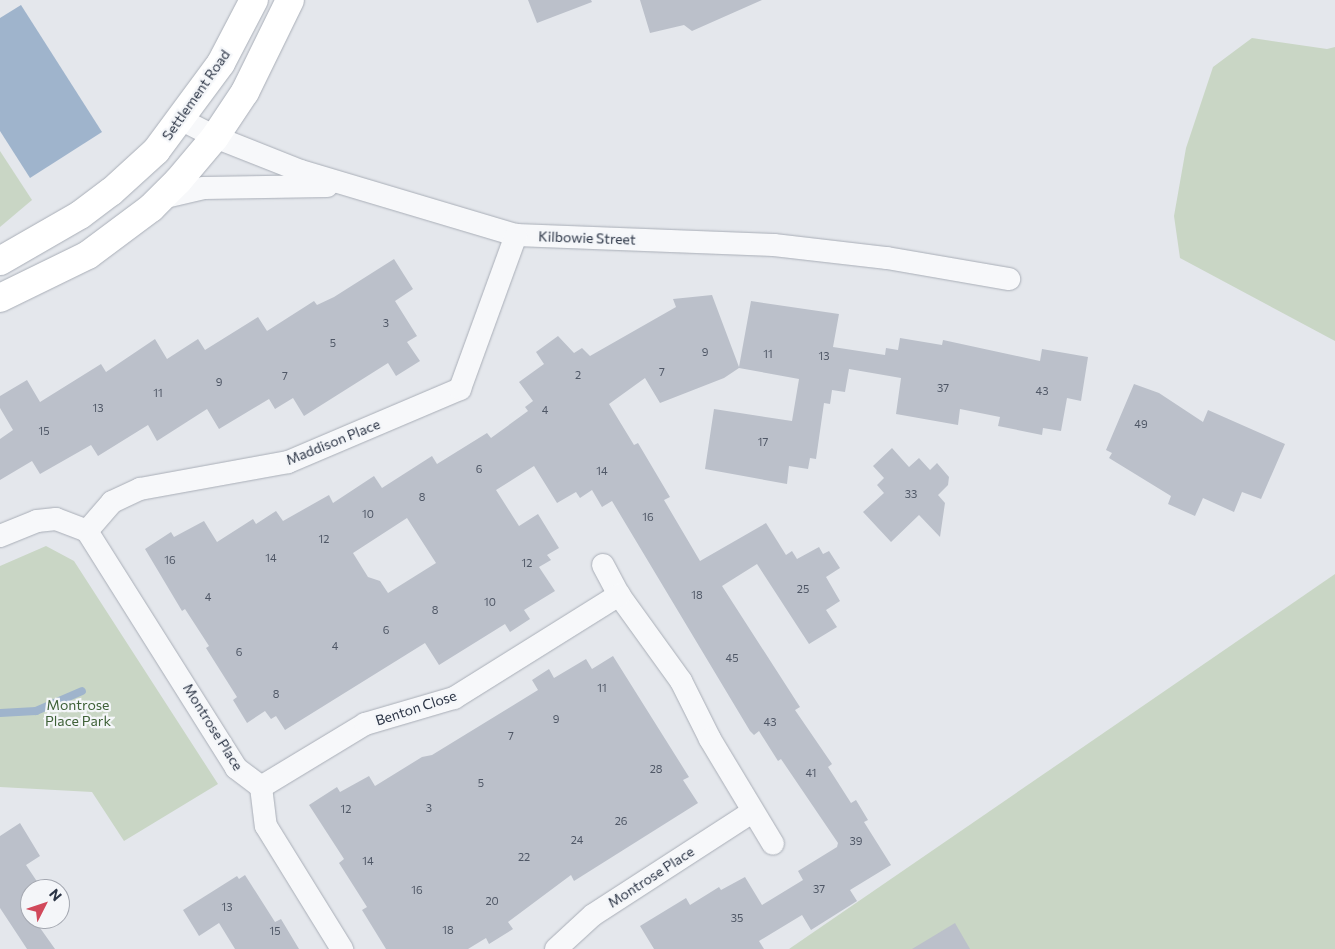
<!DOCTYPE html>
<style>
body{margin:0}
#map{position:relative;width:1335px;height:949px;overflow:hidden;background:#e4e7ec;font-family:Commissioner,sans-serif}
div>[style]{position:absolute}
.green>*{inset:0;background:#c9d6c5}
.water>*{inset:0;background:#9fb4cc}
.stream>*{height:8px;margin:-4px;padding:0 4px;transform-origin:4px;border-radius:4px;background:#9fb4cc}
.building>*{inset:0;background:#bbc0ca}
.roads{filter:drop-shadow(0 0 1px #a9aeb7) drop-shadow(0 0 1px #a9aeb7)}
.minor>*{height:22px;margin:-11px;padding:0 11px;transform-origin:11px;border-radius:11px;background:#f7f8fa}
.primary>*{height:28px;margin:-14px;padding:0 14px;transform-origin:14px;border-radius:14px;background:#fff}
span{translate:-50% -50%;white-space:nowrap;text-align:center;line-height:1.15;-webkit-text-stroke:4.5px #f4f6f9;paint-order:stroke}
.number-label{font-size:11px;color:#4f5766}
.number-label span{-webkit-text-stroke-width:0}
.street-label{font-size:14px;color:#2b3445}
.park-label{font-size:14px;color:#3f6138}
.north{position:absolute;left:20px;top:879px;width:50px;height:50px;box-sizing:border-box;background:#f4f6f9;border:1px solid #a4a8b1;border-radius:50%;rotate:49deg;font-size:14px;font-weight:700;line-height:20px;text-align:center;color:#2b3445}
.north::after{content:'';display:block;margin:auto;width:18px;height:22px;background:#d1495b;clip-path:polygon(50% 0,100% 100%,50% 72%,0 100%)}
</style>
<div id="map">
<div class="green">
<i style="clip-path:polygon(1252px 38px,1327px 49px,1335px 47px,1335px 341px,1180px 258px,1174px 216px,1186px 148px,1213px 67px)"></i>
<i style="clip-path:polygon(0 151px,32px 200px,0 227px)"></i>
<i style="clip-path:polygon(46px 546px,74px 561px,218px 784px,124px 841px,92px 792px,0 787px,0 566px)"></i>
<i style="clip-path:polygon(1335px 574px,1335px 949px,789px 949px)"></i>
</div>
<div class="water">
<i style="clip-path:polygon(21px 5px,102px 132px,30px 178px,0 131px,0 18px)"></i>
</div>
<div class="stream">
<i style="left:0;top:713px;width:36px;rotate:-3deg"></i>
<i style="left:36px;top:711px;width:50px;rotate:-23.5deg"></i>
</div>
<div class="building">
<i style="clip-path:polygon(528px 0,591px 0,592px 2px,537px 23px)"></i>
<i style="clip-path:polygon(640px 0,762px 0,692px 31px,684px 25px,650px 33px)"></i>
<i style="clip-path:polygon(394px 259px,413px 289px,395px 301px,417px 336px,407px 342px,420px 361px,396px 376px,388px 363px,304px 416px,293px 398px,275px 409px,269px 399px,219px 429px,207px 409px,157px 441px,148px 425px,98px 456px,91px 445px,40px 474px,32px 461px,0 480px,0 439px,13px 430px,0 408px,0 396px,27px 380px,40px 402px,101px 364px,106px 372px,155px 339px,167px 359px,198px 339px,205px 350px,258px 317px,267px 331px,314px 301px,317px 305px,334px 297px)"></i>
<i style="clip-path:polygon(evenodd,712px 295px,739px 367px,751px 301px,839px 314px,833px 347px,885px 355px,886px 348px,898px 350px,900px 338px,942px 345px,943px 340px,1040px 361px,1042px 349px,1088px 357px,1081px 401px,1067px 398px,1061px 431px,1043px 428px,1042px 435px,998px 426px,1000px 417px,960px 409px,958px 425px,896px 414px,901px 378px,849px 369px,845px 392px,832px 390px,830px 404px,824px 403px,816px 459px,810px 458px,808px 469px,789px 466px,787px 484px,705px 469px,714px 409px,792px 421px,799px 379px,739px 368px,724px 378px,660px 403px,645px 378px,609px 404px,634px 445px,638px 443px,670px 497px,664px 500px,700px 561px,766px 523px,786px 555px,792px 551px,797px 559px,819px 547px,823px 554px,829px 551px,840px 568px,826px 577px,840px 601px,826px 610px,837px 627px,809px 644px,757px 564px,722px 586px,800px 707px,795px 710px,832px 764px,828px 767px,851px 803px,856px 800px,868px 820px,864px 822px,891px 865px,850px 890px,857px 901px,811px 930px,802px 915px,759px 941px,764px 949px,654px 949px,640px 926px,686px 898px,690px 905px,719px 887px,721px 890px,745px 877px,762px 905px,803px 880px,798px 871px,837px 847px,838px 843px,781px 759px,778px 761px,759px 731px,754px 735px,750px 731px,612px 501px,602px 507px,592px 490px,580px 498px,576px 492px,557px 503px,534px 466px,496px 490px,519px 526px,538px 514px,559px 548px,547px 555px,551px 560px,539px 567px,555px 591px,524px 610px,530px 619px,510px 632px,505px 624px,439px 665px,425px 643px,285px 730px,276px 716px,271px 719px,265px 711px,247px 723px,233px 700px,237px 697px,206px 648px,209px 646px,185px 609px,182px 611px,145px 549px,171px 532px,174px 537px,204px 521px,217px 542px,253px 519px,256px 524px,276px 511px,283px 521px,329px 495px,333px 503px,374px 476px,382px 488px,432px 456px,437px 464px,487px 433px,491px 438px,528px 411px,525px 407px,533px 401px,519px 382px,544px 364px,536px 352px,558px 336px,574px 353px,582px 348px,590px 356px,676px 307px,673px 299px,712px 295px,407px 518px,436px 563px,388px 593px,380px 581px,368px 577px,353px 553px,407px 518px)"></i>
<i style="clip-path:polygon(1134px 384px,1159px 393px,1203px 422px,1208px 410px,1285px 444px,1261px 499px,1242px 492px,1234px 512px,1203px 498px,1195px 516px,1168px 504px,1171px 496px,1109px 458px,1112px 453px,1106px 450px)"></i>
<i style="clip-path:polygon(892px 448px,909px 467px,919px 458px,930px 470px,937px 463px,949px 477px,948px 485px,938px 495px,945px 503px,940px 537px,919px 515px,891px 542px,863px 512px,884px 493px,877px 485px,884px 478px,873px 466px)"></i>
<i style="clip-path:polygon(613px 656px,689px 777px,683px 780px,698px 803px,574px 881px,571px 875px,508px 922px,513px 929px,489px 944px,486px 938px,468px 949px,386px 949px,362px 910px,367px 907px,339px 863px,344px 859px,309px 805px,337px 787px,340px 792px,369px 776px,375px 786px,422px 757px,432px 755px,538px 690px,532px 680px,549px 669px,554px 678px,586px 659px,592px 669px)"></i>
<i style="clip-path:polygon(20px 823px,40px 856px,26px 865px,42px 889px,30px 889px,30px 919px,48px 919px,38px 925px,55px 949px,27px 949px,0 908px,0 836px)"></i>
<i style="clip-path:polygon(245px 875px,275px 922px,281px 919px,299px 949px,235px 949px,219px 923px,199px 936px,183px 910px,237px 876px,239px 879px)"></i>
<i style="clip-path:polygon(955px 923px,970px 949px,912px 949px)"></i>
</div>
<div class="roads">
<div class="minor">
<i style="left:182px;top:120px;width:37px;rotate:27deg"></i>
<i style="left:215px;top:137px;width:92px;rotate:21.6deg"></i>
<i style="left:301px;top:171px;width:224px;rotate:16.6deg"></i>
<i style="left:516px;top:235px;width:258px;rotate:2.2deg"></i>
<i style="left:774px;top:245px;width:114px;rotate:6.6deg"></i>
<i style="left:887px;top:258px;width:124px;rotate:9.8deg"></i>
<i style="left:161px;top:198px;width:44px;rotate:-13.1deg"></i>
<i style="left:204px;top:188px;width:123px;rotate:-0.9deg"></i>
<i style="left:87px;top:531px;width:280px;rotate:57.8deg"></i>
<i style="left:236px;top:768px;width:31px;rotate:37deg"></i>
<i style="left:261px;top:787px;width:39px;rotate:83deg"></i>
<i style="left:266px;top:826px;width:145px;rotate:58.3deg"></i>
<i style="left:0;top:536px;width:40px;rotate:-22deg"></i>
<i style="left:37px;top:521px;width:19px;rotate:-6deg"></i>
<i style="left:56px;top:519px;width:33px;rotate:21deg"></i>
<i style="left:87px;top:531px;width:38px;rotate:-49deg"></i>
<i style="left:112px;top:502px;width:31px;rotate:-25deg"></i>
<i style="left:140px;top:489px;width:150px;rotate:-10.3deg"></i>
<i style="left:288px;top:462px;width:187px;rotate:-23deg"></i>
<i style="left:460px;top:389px;width:164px;rotate:-70deg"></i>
<i style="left:603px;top:565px;width:34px;rotate:62deg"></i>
<i style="left:619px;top:595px;width:106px;rotate:54.2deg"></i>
<i style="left:681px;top:681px;width:65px;rotate:63.4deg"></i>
<i style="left:710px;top:739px;width:122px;rotate:59deg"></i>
<i style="left:261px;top:787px;width:122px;rotate:-31.2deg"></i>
<i style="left:365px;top:724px;width:93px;rotate:-16.3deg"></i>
<i style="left:454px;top:698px;width:195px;rotate:-32deg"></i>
<i style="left:556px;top:949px;width:50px;rotate:-42.6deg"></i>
<i style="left:593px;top:915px;width:189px;rotate:-32.9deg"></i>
</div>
<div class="primary">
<i style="left:0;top:261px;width:92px;rotate:-29.9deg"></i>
<i style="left:80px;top:215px;width:39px;rotate:-37deg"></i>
<i style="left:111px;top:192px;width:61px;rotate:-42.3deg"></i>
<i style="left:156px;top:151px;width:109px;rotate:-53.5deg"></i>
<i style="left:221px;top:63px;width:71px;rotate:-62.4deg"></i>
<i style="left:0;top:298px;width:98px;rotate:-26deg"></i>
<i style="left:88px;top:255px;width:79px;rotate:-36.7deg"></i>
<i style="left:151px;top:208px;width:38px;rotate:-45deg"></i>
<i style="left:178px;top:181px;width:57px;rotate:-49.9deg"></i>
<i style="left:215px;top:137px;width:54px;rotate:-56.3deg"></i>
<i style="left:245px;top:92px;width:102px;rotate:-63.9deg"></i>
</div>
</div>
<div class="number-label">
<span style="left:386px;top:323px">3</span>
<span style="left:333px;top:343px">5</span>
<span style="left:705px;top:352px">9</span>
<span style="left:768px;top:354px">11</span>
<span style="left:824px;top:356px">13</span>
<span style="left:662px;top:372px">7</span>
<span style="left:578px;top:375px">2</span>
<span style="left:285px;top:376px">7</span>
<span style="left:219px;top:382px">9</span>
<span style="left:943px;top:388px">37</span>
<span style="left:1042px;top:391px">43</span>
<span style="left:158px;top:393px">11</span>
<span style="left:98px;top:408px">13</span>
<span style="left:545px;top:410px">4</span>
<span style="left:1141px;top:424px">49</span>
<span style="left:44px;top:431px">15</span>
<span style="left:763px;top:442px">17</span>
<span style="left:479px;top:469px">6</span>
<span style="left:602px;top:471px">14</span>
<span style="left:911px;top:494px">33</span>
<span style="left:422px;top:497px">8</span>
<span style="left:368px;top:514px">10</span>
<span style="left:648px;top:517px">16</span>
<span style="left:324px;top:539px">12</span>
<span style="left:271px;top:558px">14</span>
<span style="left:170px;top:560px">16</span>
<span style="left:527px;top:563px">12</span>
<span style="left:803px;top:589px">25</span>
<span style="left:697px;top:595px">18</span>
<span style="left:208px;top:597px">4</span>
<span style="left:490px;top:602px">10</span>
<span style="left:435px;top:610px">8</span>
<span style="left:386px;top:630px">6</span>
<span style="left:335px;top:646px">4</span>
<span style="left:239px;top:652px">6</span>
<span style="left:732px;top:658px">45</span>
<span style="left:602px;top:688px">11</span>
<span style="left:276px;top:694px">8</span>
<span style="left:556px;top:719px">9</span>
<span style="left:770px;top:722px">43</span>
<span style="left:511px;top:736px">7</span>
<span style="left:656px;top:769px">28</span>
<span style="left:811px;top:773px">41</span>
<span style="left:481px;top:783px">5</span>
<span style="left:429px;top:808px">3</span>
<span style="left:346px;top:809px">12</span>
<span style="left:621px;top:821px">26</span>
<span style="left:577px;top:840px">24</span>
<span style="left:856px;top:841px">39</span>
<span style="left:524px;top:857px">22</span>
<span style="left:368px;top:861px">14</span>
<span style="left:819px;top:889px">37</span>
<span style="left:417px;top:890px">16</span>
<span style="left:492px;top:901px">20</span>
<span style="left:227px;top:907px">13</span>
<span style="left:737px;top:918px">35</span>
<span style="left:448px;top:930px">18</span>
<span style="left:275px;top:931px">15</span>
</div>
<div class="street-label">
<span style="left:196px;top:95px;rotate:-55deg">Settlement Road</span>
<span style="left:587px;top:238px;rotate:2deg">Kilbowie Street</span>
<span style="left:333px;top:442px;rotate:-22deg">Maddison Place</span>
<span style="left:416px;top:708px;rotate:-18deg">Benton Close</span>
<span style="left:213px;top:727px;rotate:58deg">Montrose Place</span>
<span style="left:651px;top:877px;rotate:-33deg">Montrose Place</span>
</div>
<div class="park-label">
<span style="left:78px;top:713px">Montrose<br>Place Park</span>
</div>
<div class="north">N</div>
</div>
